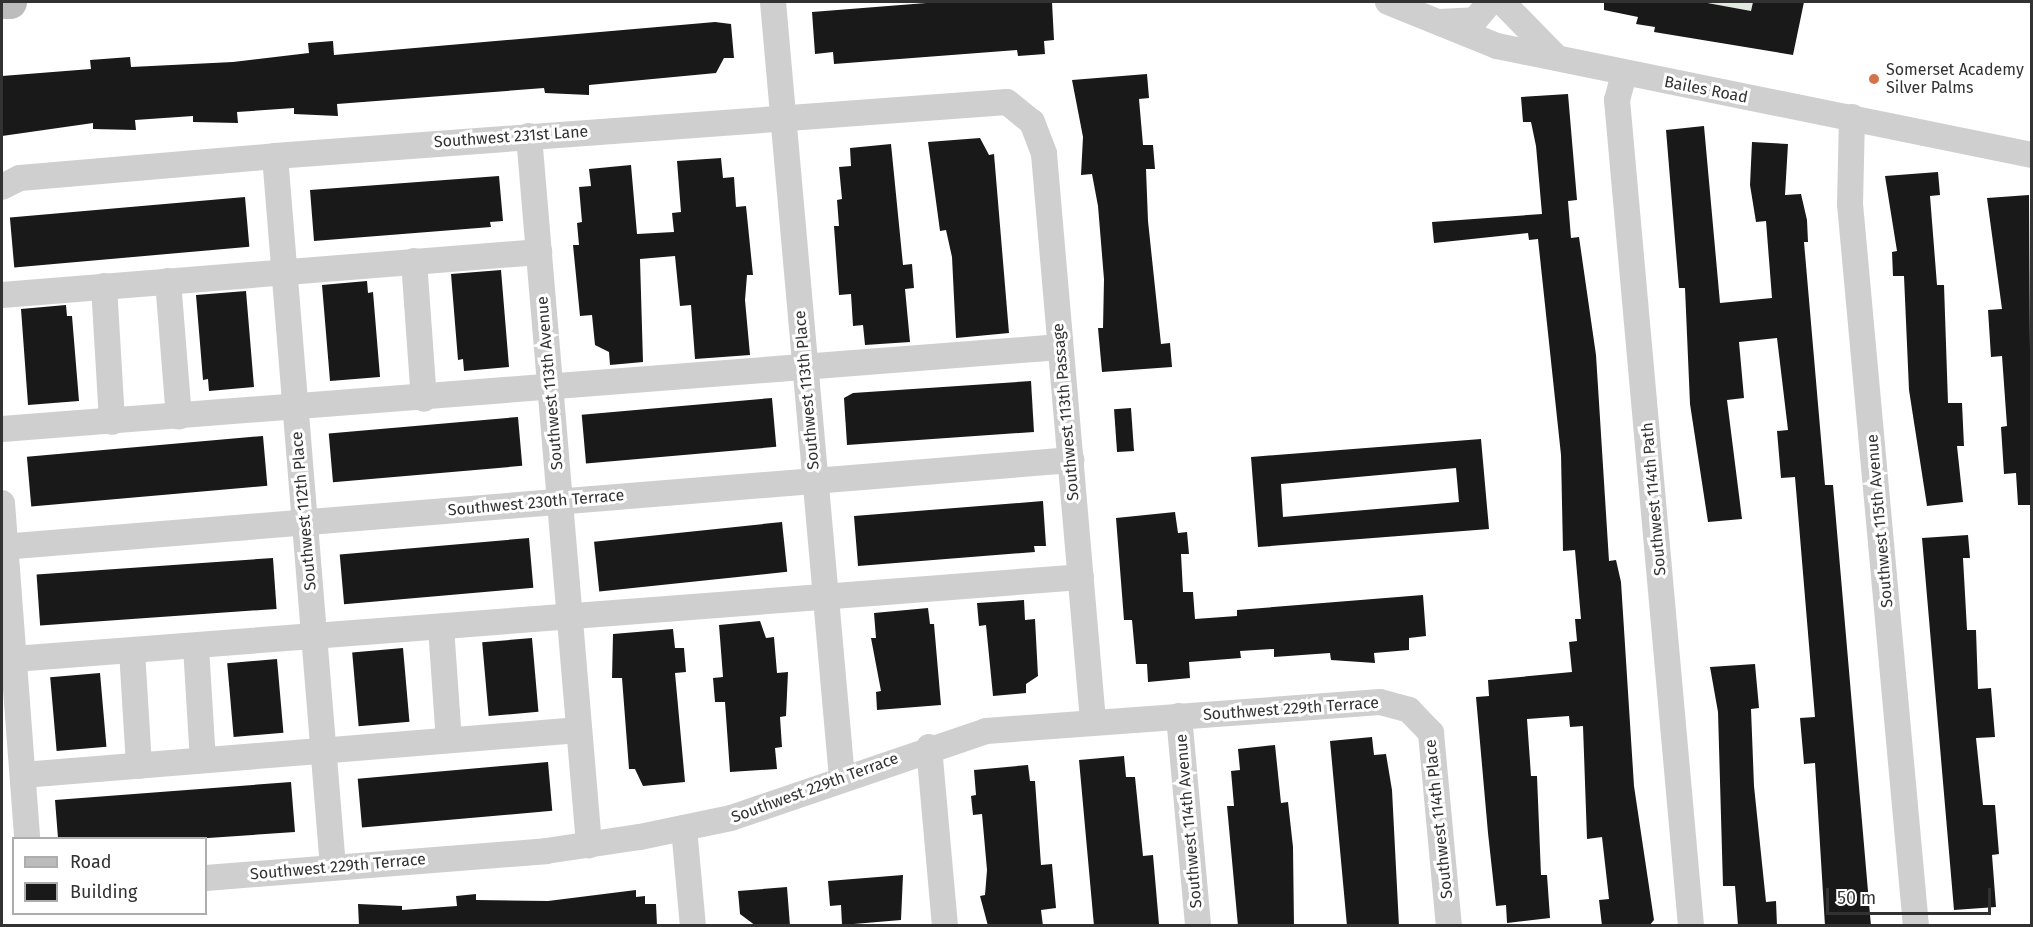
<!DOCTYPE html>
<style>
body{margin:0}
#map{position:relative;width:2033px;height:927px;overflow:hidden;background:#fff;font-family:"Fira Sans",sans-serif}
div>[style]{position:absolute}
.green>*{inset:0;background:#e0eadf}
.building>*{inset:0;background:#191919;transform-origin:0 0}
.street>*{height:26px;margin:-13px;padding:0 13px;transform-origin:13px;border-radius:13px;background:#cfcfcf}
.secondary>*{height:33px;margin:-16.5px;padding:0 16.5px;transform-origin:16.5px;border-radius:16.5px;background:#bcbcbc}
.dots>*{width:16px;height:16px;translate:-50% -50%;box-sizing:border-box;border:3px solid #fff;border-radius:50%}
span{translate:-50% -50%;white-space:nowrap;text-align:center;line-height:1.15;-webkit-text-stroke:6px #fff;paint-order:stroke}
.poi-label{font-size:16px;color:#323232}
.left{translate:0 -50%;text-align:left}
.street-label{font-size:16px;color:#323232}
.frame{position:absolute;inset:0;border:3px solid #323232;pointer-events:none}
.legend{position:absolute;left:12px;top:837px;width:195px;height:78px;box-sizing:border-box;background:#fff;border:2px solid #adadad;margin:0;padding:8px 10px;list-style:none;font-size:18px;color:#323232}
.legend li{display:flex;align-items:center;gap:12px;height:30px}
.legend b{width:30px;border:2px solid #adadad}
.scale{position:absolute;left:1826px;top:888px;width:165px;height:27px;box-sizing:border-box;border:3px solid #323232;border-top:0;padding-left:8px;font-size:18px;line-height:21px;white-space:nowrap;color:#323232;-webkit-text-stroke:4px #fff;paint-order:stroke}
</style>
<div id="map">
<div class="green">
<i style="clip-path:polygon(1702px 2px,1753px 2px,1751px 11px)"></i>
</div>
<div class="building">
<i style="clip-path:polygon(939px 2px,1052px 2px,1054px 40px,1044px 41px,1045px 54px,1018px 56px,1017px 50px,834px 64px,833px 52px,815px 54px,812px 12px)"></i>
<i style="clip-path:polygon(1604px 2px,1702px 2px,1751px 11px,1753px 2px,1804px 2px,1793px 55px,1654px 32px,1655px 27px,1636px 24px,1638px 17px,1604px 10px)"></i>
<i style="clip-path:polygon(715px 22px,731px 24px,734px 58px,724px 58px,716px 73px,589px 85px,589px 95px,545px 93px,544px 88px,337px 104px,338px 116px,294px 114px,294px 108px,237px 112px,238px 123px,193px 122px,193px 116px,135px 120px,136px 130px,93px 129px,93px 123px,2px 136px,2px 76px,91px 69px,90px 60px,130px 57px,131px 67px,233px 62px,309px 53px,308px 43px,333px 41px,334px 55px)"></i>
<i style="clip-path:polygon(1147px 74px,1149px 98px,1139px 99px,1143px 145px,1153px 145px,1155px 169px,1146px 169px,1148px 221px,1161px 344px,1170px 343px,1172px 367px,1102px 372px,1098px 328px,1103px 328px,1104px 279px,1098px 206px,1092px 174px,1081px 175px,1083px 137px,1072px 80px)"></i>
<i style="clip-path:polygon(1568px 94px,1577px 200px,1568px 201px,1571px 238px,1579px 237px,1596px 355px,1609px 561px,1616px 560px,1621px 582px,1634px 786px,1654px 920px,1649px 926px,1602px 926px,1599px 900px,1609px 899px,1602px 837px,1587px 839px,1583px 726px,1570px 727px,1569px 716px,1527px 719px,1531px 776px,1537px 776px,1541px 875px,1547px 875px,1550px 918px,1507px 923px,1506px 905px,1496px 906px,1488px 833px,1476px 697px,1489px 696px,1488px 680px,1572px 672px,1569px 642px,1577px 641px,1575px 619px,1581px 619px,1575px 550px,1563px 551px,1561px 455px,1538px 239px,1529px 240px,1528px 233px,1434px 243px,1432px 222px,1542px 214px,1536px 146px,1531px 122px,1523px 122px,1521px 97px)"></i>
<i style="clip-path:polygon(1704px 126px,1720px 303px,1772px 298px,1766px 221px,1756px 222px,1750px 185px,1752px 142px,1788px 144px,1785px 195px,1801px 194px,1807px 220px,1808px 242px,1804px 242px,1825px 485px,1833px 485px,1871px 926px,1825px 926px,1815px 763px,1804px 764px,1800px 718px,1815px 717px,1795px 477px,1781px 478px,1777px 431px,1788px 430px,1777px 338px,1739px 342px,1744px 398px,1727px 400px,1742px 519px,1708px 522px,1690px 404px,1685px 288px,1679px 288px,1666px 130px)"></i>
<i style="clip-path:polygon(980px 138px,989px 155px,994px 154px,1009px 333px,956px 338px,952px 257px,946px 230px,940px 231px,928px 142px)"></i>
<i style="clip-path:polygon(891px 144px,903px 265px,912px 264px,914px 288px,905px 289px,910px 342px,865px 345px,863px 325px,853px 326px,851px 294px,839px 295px,834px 226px,839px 226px,837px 200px,842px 199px,839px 167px,851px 166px,850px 148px)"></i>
<i style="clip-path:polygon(721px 158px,723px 178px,734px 177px,736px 207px,746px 206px,753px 275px,747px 275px,745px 300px,750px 355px,695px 359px,691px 305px,680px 306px,675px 256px,640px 259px,643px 362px,610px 365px,609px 352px,595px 345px,592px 315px,580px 316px,573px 245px,579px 245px,577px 223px,582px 222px,579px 187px,591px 186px,589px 169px,631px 165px,637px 234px,674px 232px,672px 213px,681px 212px,677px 161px)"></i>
<i style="clip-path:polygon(1938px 172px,1940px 195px,1930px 196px,1937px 285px,1944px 285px,1948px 403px,1962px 403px,1964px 446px,1957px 446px,1963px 502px,1927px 506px,1909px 390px,1904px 276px,1893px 276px,1892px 252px,1897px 251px,1885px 176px)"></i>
<i style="clip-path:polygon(499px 176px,503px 221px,490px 222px,491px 227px,314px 241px,310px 190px)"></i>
<i style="clip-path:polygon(2029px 195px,2031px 505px,2018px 505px,2016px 473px,2004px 474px,2001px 427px,2007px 426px,2002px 356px,1991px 357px,1988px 310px,2002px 309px,1987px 198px)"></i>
<i style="left:245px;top:197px;width:50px;height:236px;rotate:85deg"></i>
<i style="clip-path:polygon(501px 270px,509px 367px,464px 371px,463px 359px,458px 360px,451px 274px)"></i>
<i style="clip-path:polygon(367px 281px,368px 293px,373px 292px,380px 377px,330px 381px,322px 285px)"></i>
<i style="clip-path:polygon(246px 291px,254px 387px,209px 391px,208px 379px,203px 380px,196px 295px)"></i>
<i style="clip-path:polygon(66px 305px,67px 316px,72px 316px,79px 401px,28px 405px,21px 309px)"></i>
<i style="clip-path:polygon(1031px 381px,1034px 432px,847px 445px,844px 398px,853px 393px)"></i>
<i style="left:772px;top:398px;width:49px;height:191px;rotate:85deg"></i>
<i style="left:1131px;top:408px;width:43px;height:17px;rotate:86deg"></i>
<i style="left:518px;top:417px;width:49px;height:190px;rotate:85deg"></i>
<i style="left:263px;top:436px;width:50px;height:237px;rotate:85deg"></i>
<i style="clip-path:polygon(evenodd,1481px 439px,1489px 529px,1258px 547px,1251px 457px,1481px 439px,1456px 468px,1459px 502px,1283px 517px,1281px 484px,1456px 468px)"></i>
<i style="clip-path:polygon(1043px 501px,1046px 546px,1034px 546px,1035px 552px,858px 566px,854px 516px)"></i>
<i style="clip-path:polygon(1175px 512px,1178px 533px,1187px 532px,1189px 554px,1181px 554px,1183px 592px,1193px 592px,1195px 619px,1237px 616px,1237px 610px,1423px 595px,1426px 636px,1409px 638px,1409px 650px,1374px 653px,1375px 663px,1331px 660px,1330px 653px,1274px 657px,1274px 649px,1240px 651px,1241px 658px,1189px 662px,1190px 678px,1148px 682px,1147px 664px,1136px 664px,1132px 620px,1124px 620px,1116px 518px)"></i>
<i style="left:782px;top:522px;width:50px;height:189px;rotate:84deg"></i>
<i style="clip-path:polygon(1968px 535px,1970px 558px,1963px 558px,1967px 630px,1976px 630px,1978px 689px,1991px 688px,1995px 737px,1976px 738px,1983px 805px,1995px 805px,1999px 854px,1992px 855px,1996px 907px,1954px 910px,1922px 538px)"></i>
<i style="left:529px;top:538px;width:50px;height:190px;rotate:85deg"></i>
<i style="left:273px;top:558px;width:51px;height:237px;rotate:86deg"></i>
<i style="clip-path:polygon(1024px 600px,1025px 620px,1035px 619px,1038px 676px,1026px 684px,1026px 693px,993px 696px,986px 625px,979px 626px,977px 603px)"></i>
<i style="clip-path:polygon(928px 608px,930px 624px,934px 624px,941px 705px,877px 710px,876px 692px,881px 691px,871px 638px,876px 638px,874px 613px)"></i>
<i style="clip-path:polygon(760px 621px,766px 638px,774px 637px,777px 673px,788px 672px,786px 716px,780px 717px,782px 747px,775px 748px,777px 769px,730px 772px,725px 702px,715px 702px,713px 678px,723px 677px,719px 625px)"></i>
<i style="clip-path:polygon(673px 629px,675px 648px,684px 648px,686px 672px,675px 673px,685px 782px,643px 786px,635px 769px,629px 769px,622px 678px,612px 678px,613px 634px)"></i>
<i style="left:532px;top:638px;width:74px;height:50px;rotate:85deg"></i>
<i style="left:403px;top:648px;width:74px;height:51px;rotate:85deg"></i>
<i style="left:277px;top:659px;width:74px;height:50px;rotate:85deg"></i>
<i style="clip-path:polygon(1755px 664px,1759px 708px,1751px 709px,1754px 786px,1766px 902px,1776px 901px,1777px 926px,1738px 926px,1735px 886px,1723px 886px,1718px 712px,1710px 667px)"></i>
<i style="left:100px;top:673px;width:74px;height:50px;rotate:85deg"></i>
<i style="clip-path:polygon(1372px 737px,1374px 755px,1386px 754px,1392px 790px,1399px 926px,1347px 926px,1330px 741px)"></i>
<i style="clip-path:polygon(1275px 745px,1281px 803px,1288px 802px,1293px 847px,1294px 926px,1238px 926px,1227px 806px,1234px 806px,1231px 771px,1240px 770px,1238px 749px)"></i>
<i style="clip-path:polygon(1124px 756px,1126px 777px,1135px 777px,1143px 856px,1153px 855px,1159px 924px,1094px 926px,1079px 760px)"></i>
<i style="left:548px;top:762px;width:49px;height:191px;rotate:85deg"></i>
<i style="clip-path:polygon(1028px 765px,1030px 781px,1035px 781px,1041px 865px,1052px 864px,1056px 908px,1041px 910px,1043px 926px,988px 926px,980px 896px,985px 895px,987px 870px,982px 814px,973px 815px,971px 796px,976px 795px,974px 770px)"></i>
<i style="clip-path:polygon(291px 782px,295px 832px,208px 838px,58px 838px,55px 800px)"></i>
<i style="clip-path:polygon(903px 875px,901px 920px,842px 925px,841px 905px,830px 906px,828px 881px)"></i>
<i style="clip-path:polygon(787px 887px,790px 926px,756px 926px,740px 914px,738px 891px)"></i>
<i style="clip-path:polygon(636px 890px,636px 897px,645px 896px,645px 904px,656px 904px,657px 926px,359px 926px,358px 904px,402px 906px,402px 910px,457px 906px,456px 896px,476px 894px,476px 900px,548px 901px)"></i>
</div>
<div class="street">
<i style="left:773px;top:2px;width:779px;rotate:84.92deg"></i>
<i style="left:1388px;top:2px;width:118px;rotate:22deg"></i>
<i style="left:1497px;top:46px;width:546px;rotate:11.52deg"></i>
<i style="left:1502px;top:2px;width:74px;rotate:45.5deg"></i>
<i style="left:1439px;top:22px;width:36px;rotate:-3deg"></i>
<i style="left:1475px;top:20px;width:23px;rotate:-50deg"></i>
<i style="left:1624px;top:74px;width:27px;rotate:105deg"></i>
<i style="left:1617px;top:100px;width:829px;rotate:84.88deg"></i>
<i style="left:1852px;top:117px;width:87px;rotate:91.3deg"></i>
<i style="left:1850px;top:204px;width:725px;rotate:84.78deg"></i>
<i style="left:529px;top:136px;width:712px;rotate:85.16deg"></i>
<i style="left:275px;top:156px;width:713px;rotate:85.34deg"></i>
<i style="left:2px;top:187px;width:20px;rotate:-27deg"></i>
<i style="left:20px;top:178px;width:256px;rotate:-4.9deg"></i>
<i style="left:275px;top:156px;width:734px;rotate:-4.22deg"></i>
<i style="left:1007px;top:102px;width:32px;rotate:39deg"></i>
<i style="left:1032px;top:122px;width:34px;rotate:69deg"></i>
<i style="left:1044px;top:154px;width:569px;rotate:85.06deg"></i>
<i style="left:414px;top:261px;width:138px;rotate:85.9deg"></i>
<i style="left:168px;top:281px;width:136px;rotate:85.4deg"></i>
<i style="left:104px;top:286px;width:136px;rotate:86.6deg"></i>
<i style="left:2px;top:295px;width:539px;rotate:-4.58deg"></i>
<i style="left:2px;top:429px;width:1061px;rotate:-4.43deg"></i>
<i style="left:2px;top:503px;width:336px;rotate:85.7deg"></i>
<i style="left:2px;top:547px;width:1073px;rotate:-4.65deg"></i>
<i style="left:441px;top:627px;width:113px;rotate:86deg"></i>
<i style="left:196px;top:647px;width:113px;rotate:86.5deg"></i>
<i style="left:132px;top:651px;width:115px;rotate:86.5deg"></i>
<i style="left:14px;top:659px;width:1070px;rotate:-4.39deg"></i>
<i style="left:1179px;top:716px;width:211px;rotate:84.8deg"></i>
<i style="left:929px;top:747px;width:180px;rotate:84.9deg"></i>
<i style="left:23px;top:775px;width:558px;rotate:-4.63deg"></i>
<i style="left:684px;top:828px;width:98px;rotate:84.8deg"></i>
<i style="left:206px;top:878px;width:341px;rotate:-4.5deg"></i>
<i style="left:546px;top:851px;width:95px;rotate:-8.5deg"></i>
<i style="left:640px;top:837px;width:93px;rotate:-11.8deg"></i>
<i style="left:731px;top:818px;width:269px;rotate:-18.8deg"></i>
<i style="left:986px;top:731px;width:395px;rotate:-4.2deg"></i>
<i style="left:1380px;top:702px;width:30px;rotate:15deg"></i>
<i style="left:1409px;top:710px;width:32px;rotate:46deg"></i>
<i style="left:1431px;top:733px;width:194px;rotate:84.7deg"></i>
</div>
<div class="secondary">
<i style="left:2px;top:2px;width:8px"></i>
</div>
<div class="dots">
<i style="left:1874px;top:79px;background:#d37349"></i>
</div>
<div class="poi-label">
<span class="left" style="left:1886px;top:79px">Somerset Academy<br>Silver Palms</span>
</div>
<div class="street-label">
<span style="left:1706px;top:90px;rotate:11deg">Bailes Road</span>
<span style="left:511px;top:137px;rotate:-4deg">Southwest 231st Lane</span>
<span style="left:550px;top:383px;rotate:-95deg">Southwest 113th Avenue</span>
<span style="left:807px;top:390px;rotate:-95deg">Southwest 113th Place</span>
<span style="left:1066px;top:412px;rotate:-95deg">Southwest 113th Passage</span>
<span style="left:1654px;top:499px;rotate:-95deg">Southwest 114th Path</span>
<span style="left:536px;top:503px;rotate:-5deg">Southwest 230th Terrace</span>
<span style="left:304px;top:511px;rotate:-95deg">Southwest 112th Place</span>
<span style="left:1880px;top:521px;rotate:-95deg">Southwest 115th Avenue</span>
<span style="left:1291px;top:709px;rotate:-4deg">Southwest 229th Terrace</span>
<span style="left:815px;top:788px;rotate:-20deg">Southwest 229th Terrace</span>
<span style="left:1439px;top:819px;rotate:-96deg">Southwest 114th Place</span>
<span style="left:1189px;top:821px;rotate:-95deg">Southwest 114th Avenue</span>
<span style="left:338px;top:867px;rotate:-5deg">Southwest 229th Terrace</span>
</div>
<div class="frame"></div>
<ul class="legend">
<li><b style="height:8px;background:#bcbcbc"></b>Road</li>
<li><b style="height:16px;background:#191919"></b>Building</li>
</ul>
<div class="scale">50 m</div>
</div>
